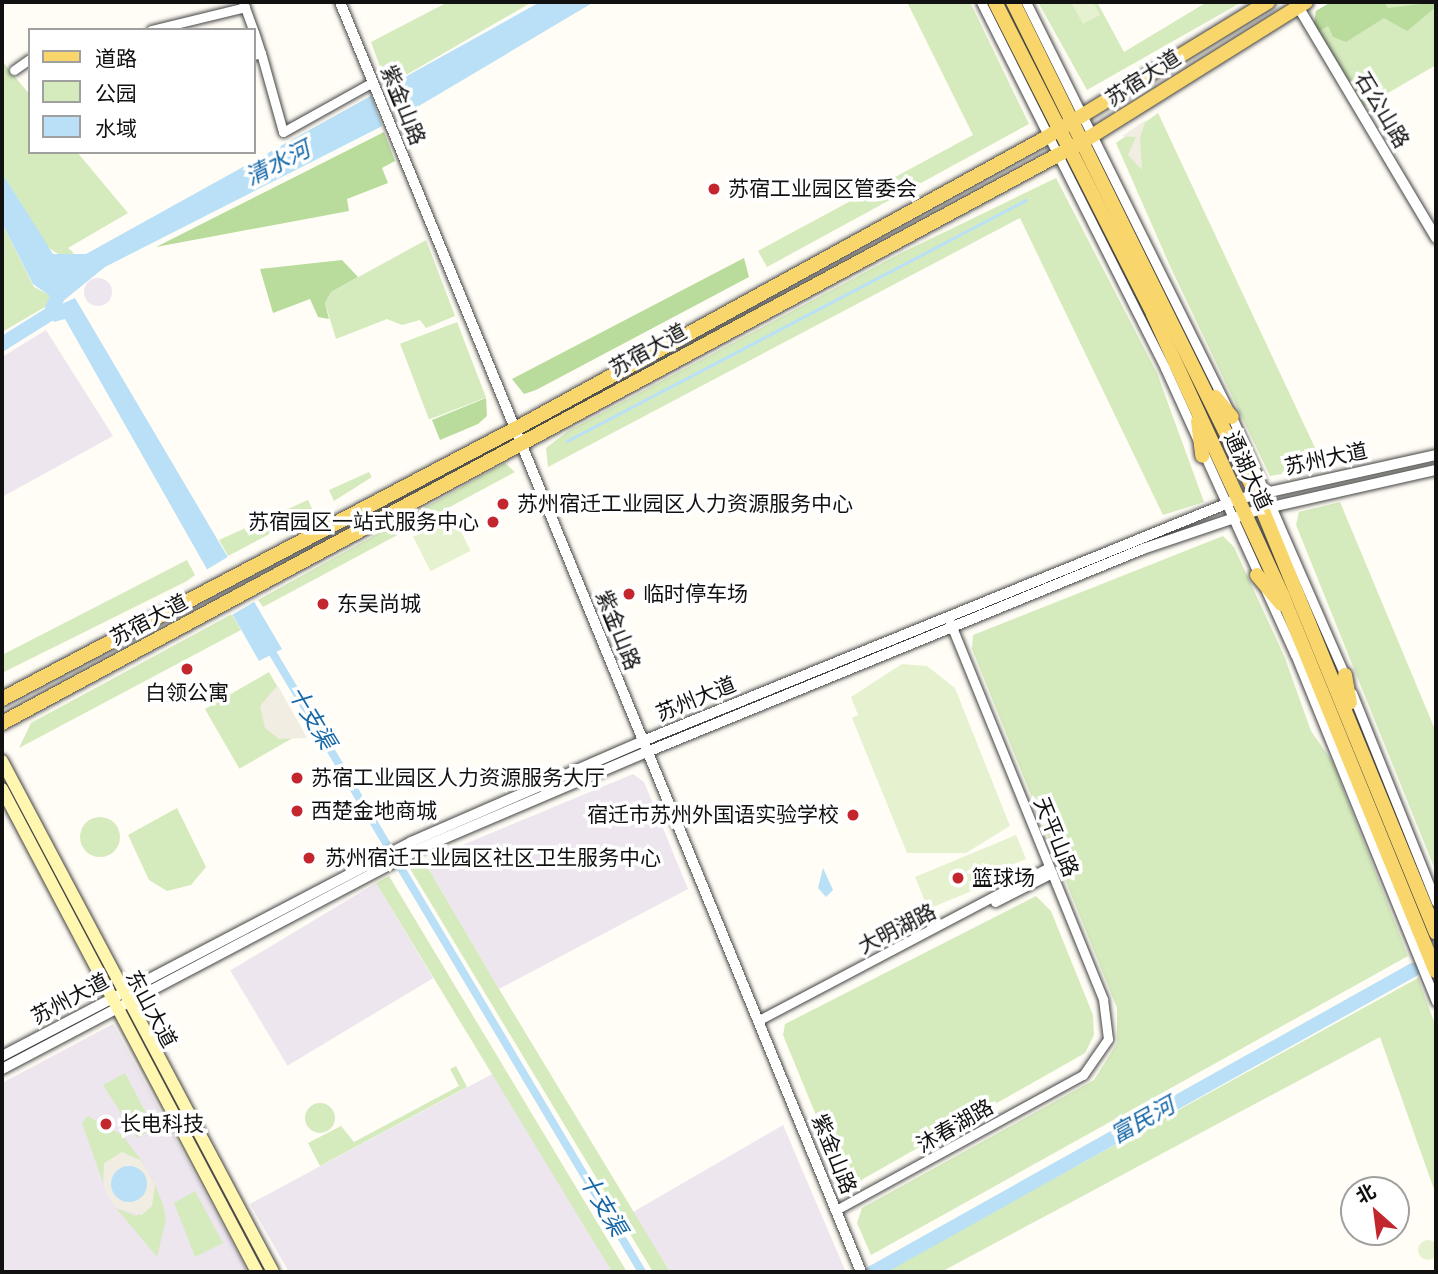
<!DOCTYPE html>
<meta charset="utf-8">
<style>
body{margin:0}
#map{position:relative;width:1438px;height:1274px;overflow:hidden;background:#fffdf5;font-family:"Times New Roman","Noto Sans SC",serif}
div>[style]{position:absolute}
.industrial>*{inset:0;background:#eee6ef;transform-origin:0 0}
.round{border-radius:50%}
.green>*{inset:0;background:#d5ebbd;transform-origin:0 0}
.forest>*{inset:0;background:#b9dc9c}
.pitch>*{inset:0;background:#e6f2cf;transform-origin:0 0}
.plaza>*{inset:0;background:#f1ede2}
.water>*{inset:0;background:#b9e0f7}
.pier>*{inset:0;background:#fffdf5;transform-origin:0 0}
.stream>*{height:2.5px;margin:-1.25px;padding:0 1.25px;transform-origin:1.25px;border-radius:1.25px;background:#b9e0f7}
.canal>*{height:8px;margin:-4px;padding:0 4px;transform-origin:4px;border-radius:4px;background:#b9e0f7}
.river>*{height:14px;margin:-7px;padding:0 7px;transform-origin:7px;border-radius:7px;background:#b9e0f7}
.roads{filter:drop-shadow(0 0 2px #444) drop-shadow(0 0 2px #444)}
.minor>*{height:9px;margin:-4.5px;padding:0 4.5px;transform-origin:4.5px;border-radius:4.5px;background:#fff}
.tertiary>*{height:10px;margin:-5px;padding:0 5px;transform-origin:5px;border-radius:5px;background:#fff}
.secondary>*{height:12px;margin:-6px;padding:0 6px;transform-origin:6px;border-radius:6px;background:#fff6b0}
.primary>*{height:14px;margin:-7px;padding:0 7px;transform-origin:7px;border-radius:7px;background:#f9d66b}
.dots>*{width:19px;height:19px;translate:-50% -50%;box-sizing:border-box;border:4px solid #fff;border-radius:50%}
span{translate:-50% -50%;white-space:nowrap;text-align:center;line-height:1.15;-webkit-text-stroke:7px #fff;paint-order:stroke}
.street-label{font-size:21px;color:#111}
.poi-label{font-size:21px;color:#111}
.left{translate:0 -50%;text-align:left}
.right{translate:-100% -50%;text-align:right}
.water-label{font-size:23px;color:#1768a6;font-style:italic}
.frame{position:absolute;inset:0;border:4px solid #111;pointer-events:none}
.legend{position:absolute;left:28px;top:28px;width:228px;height:126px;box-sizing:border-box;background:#fff;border:2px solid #a0a0a0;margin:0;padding:9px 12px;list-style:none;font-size:21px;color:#111}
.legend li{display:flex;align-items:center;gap:14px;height:35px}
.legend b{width:35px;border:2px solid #a0a0a0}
.north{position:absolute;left:1340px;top:1176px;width:70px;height:70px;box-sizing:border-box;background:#fff;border:2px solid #a0a0a0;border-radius:50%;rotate:332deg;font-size:19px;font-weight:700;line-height:28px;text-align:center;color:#111}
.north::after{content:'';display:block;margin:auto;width:24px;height:32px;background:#c4262e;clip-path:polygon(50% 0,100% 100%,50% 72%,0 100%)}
</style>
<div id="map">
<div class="industrial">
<i class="round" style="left:84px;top:278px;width:28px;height:28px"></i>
<i style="clip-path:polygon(46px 330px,113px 436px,2px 497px,2px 357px)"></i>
<i style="clip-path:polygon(633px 774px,644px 782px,688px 889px,499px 989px,424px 861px)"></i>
<i style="left:376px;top:883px;width:111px;height:170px;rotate:59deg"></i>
<i style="clip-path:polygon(113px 1024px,248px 1272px,2px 1272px,2px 1083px)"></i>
<i style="clip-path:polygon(494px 1073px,612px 1272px,289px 1272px,250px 1204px)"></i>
<i style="clip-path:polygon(783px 1125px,845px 1270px,670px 1272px,633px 1212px)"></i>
</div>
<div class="green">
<i style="clip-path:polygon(448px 2px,532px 2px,387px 86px,371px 42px)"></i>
<i style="clip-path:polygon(907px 2px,970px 2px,1029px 124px,767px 267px,758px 251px,973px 135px)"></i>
<i style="clip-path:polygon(1038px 2px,1097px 2px,1124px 52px,1207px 2px,1242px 2px,1087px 90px)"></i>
<i style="clip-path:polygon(1331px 2px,1436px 2px,1436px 65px,1364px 107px,1314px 25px,1316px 11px)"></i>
<i style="clip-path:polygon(2px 61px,30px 95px,30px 152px,77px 152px,128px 213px,68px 248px,74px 253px,63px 257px,47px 247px,2px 173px)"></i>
<i style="clip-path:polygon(1158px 113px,1324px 467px,1270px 476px,1170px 266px,1116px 143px)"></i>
<i style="clip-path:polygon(1056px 178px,1157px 373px,1204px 502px,1163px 515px,1020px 218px,548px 467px,546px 448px,568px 431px,899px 254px)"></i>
<i style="clip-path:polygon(2px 223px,34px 287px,51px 296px,45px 307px,2px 332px)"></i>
<i style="clip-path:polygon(426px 240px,455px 316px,426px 328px,420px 320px,402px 325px,387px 319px,336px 339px,325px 303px,331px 292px)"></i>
<i style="left:457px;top:322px;width:81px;height:61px;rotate:69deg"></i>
<i style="clip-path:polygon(505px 463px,515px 472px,263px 607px,258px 600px)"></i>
<i style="clip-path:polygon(369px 472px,372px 477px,334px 501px,329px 490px)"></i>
<i style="clip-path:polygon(308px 500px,313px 511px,228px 556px,219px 540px)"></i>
<i style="clip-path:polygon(1340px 502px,1436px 732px,1436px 872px,1296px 525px,1299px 512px)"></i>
<i style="clip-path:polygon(1223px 536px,1234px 547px,1285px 658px,1311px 731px,1332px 761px,1408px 956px,871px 1255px,857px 1223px,862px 1208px,1094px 1080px,1117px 1043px,1117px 1008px,972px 649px,973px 635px)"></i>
<i style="clip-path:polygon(187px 560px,195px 575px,187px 581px,2px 673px,2px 655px)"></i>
<i style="clip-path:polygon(232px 614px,241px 630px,19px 748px,31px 723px)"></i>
<i style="left:269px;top:672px;width:69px;height:74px;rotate:60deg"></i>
<i style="clip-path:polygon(177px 808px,206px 867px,191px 885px,167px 891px,149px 880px,128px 835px)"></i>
<i class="round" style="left:80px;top:817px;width:40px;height:40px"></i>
<i style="clip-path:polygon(424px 861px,499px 989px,670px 1272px,653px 1272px,409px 867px)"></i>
<i style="clip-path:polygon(389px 876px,627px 1272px,612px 1272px,376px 883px)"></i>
<i style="clip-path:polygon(1036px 896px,1051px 911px,1093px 1015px,1094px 1035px,1085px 1053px,856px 1183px,843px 1181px,783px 1035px,785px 1024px)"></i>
<i style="clip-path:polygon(1418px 978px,1436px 1027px,1436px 1195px,1380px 1037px,941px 1272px,884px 1272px)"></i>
<i style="clip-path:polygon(456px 1066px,467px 1087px,320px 1166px,308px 1143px,341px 1126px,354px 1142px,459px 1086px,450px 1069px)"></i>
<i style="clip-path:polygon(125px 1073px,154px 1128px,137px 1138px,103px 1085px)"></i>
<i class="round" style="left:305px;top:1103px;width:30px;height:30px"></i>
<i style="clip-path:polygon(88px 1116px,122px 1135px,147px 1168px,140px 1160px,104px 1163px,103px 1183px,82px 1123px)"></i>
<i style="clip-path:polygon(151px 1176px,163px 1204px,166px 1220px,157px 1257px,116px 1208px,136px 1216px,152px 1206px)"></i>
<i style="clip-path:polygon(195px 1191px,223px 1243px,195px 1257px,174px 1203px)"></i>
</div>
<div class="forest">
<i style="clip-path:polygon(1331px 2px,1384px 2px,1388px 8px,1436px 2px,1436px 7px,1407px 31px,1384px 18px,1346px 42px,1333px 37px,1328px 26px,1318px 32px,1314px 25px,1316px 11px)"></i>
<i style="clip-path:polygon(384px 132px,395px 161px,382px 168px,388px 183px,347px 199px,349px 211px,156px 247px)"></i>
<i style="clip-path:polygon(744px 258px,749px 277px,536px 390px,524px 394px,512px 379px)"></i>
<i style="clip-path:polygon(342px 260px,358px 277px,331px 292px,325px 303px,329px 319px,318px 317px,310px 299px,273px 313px,260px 269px)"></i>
<i style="clip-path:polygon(486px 398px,487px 416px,478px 424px,440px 440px,432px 420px)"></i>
</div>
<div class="pitch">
<i style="clip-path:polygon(1071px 2px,1093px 2px,1100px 15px,1083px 24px)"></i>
<i style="left:453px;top:516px;width:39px;height:45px;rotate:63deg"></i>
<i style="clip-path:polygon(902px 664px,927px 666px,955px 688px,1010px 826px,966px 853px,907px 853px,852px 718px,858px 715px,851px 697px)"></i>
<i style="clip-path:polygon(1016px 835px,1026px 859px,998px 870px,1001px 879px,928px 909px,915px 877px)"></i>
<i class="round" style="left:1418px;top:1240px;width:20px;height:20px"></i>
</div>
<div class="plaza">
<i style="clip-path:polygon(1146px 120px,1140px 137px,1142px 170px,1128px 155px,1136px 137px,1122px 136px)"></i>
<i style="clip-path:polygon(277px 686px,278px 686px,307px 738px,279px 739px,265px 728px,260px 706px)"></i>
<i style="clip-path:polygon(evenodd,122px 1152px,140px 1160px,155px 1184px,152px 1206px,142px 1215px,116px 1208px,104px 1188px,104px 1163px,122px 1152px,140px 1170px,145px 1192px,131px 1202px,120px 1200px,111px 1180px,140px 1170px)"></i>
</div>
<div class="water">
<i style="clip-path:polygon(540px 2px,594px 2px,402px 116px,105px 267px,57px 306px,75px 298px,282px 649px,259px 661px,65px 319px,54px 322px,45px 307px,50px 296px,33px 284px,2px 223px,2px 173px,53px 254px,86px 254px)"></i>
<i style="clip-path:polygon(823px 868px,833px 890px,826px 897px,818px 888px)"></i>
<i class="round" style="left:111px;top:1166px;width:36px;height:36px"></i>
</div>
<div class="pier">
<i style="clip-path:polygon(388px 83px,402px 118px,383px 128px,370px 93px)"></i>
<i style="left:231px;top:555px;width:52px;height:31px;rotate:59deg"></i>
</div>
<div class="stream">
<i style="left:567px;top:441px;width:518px;rotate:-27.7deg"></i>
</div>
<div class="canal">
<i style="left:269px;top:647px;width:728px;rotate:59.17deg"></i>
</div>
<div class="river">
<i style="left:2px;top:344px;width:57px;rotate:-32deg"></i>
<i style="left:50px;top:314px;width:17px;rotate:-65deg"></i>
<i style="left:873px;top:1272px;width:619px;rotate:-29.22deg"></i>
</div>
<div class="roads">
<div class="minor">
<i style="left:243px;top:2px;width:30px;rotate:70deg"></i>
<i style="left:981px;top:2px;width:410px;rotate:63.3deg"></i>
<i style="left:1165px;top:368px;width:314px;rotate:65.6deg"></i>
<i style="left:1295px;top:654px;width:375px;rotate:67.9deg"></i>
<i style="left:1026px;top:2px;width:463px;rotate:63.6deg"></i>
<i style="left:1232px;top:417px;width:287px;rotate:66.4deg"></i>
<i style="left:151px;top:30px;width:97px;rotate:-13.7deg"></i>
<i style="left:254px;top:32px;width:22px;rotate:72deg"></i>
<i style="left:261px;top:53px;width:7px;rotate:164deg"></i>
<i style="left:261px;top:53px;width:82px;rotate:74.4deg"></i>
<i style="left:283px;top:132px;width:103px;rotate:-29.1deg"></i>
<i style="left:14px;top:70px;width:19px;rotate:-35deg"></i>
<i style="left:1352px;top:693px;width:225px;rotate:68.1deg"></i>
<i style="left:995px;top:902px;width:64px;rotate:-27deg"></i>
<i style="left:759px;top:1020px;width:328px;rotate:-27.8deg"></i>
<i style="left:836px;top:1210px;width:281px;rotate:-28.7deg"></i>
<i style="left:1083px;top:1075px;width:44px;rotate:-55.2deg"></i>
<i style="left:1108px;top:1039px;width:40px;rotate:-97.1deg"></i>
<i style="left:1103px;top:999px;width:407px;rotate:-112.1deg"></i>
</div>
<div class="tertiary">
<i style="left:340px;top:2px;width:1373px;rotate:67.69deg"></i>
<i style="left:1296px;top:3px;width:274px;rotate:59.2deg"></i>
<i style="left:2px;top:1056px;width:462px;rotate:-27.6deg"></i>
<i style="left:411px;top:842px;width:253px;rotate:-23.5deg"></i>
<i style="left:643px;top:741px;width:642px;rotate:-22.13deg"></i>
<i style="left:1238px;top:499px;width:203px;rotate:-12.5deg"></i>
<i style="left:2px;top:1069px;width:469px;rotate:-27.8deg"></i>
<i style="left:417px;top:850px;width:250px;rotate:-23.1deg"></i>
<i style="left:647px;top:752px;width:536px;rotate:-22.26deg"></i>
<i style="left:1143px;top:549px;width:121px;rotate:-18.7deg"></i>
<i style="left:1258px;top:510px;width:182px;rotate:-12.7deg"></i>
</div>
<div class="secondary">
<i style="left:2px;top:761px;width:578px;rotate:62.06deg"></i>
<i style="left:2px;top:789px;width:546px;rotate:62.17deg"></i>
</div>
<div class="primary">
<i style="left:995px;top:2px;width:350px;rotate:63.1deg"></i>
<i style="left:1153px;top:314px;width:311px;rotate:65.3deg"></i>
<i style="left:1283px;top:597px;width:404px;rotate:67.8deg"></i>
<i style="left:1013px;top:2px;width:549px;rotate:63.72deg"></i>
<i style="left:1256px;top:494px;width:474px;rotate:67.7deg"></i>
<i style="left:1215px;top:397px;width:26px;rotate:50deg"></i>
<i style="left:1198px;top:421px;width:35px;rotate:83deg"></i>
<i style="left:1257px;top:575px;width:38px;rotate:50deg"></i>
<i style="left:1345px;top:675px;width:28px;rotate:80deg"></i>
<i style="left:2px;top:699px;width:580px;rotate:-27.76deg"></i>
<i style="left:515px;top:429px;width:601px;rotate:-28.74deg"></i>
<i style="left:1042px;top:140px;width:265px;rotate:-31.4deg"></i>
<i style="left:2px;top:723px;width:1226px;rotate:-28.28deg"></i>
<i style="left:1082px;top:142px;width:264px;rotate:-32deg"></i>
</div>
</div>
<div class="dots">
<i style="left:714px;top:189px;background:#c4262e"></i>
<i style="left:503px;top:504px;background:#c4262e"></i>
<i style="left:493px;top:522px;background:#c4262e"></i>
<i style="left:629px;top:594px;background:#c4262e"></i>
<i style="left:323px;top:604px;background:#c4262e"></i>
<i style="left:187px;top:669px;background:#c4262e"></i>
<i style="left:297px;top:778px;background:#c4262e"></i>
<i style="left:297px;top:811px;background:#c4262e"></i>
<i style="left:853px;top:815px;background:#c4262e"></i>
<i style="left:309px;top:858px;background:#c4262e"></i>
<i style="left:958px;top:878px;background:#c4262e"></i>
<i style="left:106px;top:1124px;background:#c4262e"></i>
</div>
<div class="street-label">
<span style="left:1143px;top:78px;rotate:-33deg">苏宿大道</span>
<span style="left:403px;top:105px;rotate:68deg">紫金山路</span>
<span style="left:1382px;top:110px;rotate:59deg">石公山路</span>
<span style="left:648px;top:350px;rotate:-29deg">苏宿大道</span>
<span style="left:1326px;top:459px;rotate:-12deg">苏州大道</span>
<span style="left:1248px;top:471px;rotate:65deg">通湖大道</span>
<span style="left:149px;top:620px;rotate:-28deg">苏宿大道</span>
<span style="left:618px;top:630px;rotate:68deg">紫金山路</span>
<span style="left:696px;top:699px;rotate:-22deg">苏州大道</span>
<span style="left:1056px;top:837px;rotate:68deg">天平山路</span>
<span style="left:897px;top:929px;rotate:-27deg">大明湖路</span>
<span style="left:70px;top:999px;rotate:-28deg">苏州大道</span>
<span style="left:151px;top:1009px;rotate:62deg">东山大道</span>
<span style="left:955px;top:1126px;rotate:-30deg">沐春湖路</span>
<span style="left:834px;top:1154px;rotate:68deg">紫金山路</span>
</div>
<div class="poi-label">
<span class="left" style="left:728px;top:189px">苏宿工业园区管委会</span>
<span class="left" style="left:517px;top:504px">苏州宿迁工业园区人力资源服务中心</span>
<span class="right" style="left:479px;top:522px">苏宿园区一站式服务中心</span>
<span class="left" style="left:643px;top:594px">临时停车场</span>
<span class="left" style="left:337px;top:604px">东吴尚城</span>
<span style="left:187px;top:693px">白领公寓</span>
<span class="left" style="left:311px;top:778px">苏宿工业园区人力资源服务大厅</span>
<span class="left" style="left:311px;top:811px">西楚金地商城</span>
<span class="right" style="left:839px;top:815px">宿迁市苏州外国语实验学校</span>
<span class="left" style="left:325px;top:858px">苏州宿迁工业园区社区卫生服务中心</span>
<span class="left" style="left:972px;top:878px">篮球场</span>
<span class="left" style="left:120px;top:1124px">长电科技</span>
</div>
<div class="water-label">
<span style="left:278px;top:164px;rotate:-27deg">清水河</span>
<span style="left:311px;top:718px;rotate:59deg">十支渠</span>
<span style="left:1143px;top:1121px;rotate:-29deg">富民河</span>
<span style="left:602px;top:1205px;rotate:59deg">十支渠</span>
</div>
<div class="frame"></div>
<ul class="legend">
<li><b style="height:9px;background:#f9d66b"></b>道路</li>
<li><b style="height:19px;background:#d5ebbd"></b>公园</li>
<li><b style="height:19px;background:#b9e0f7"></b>水域</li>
</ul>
<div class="north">北</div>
</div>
